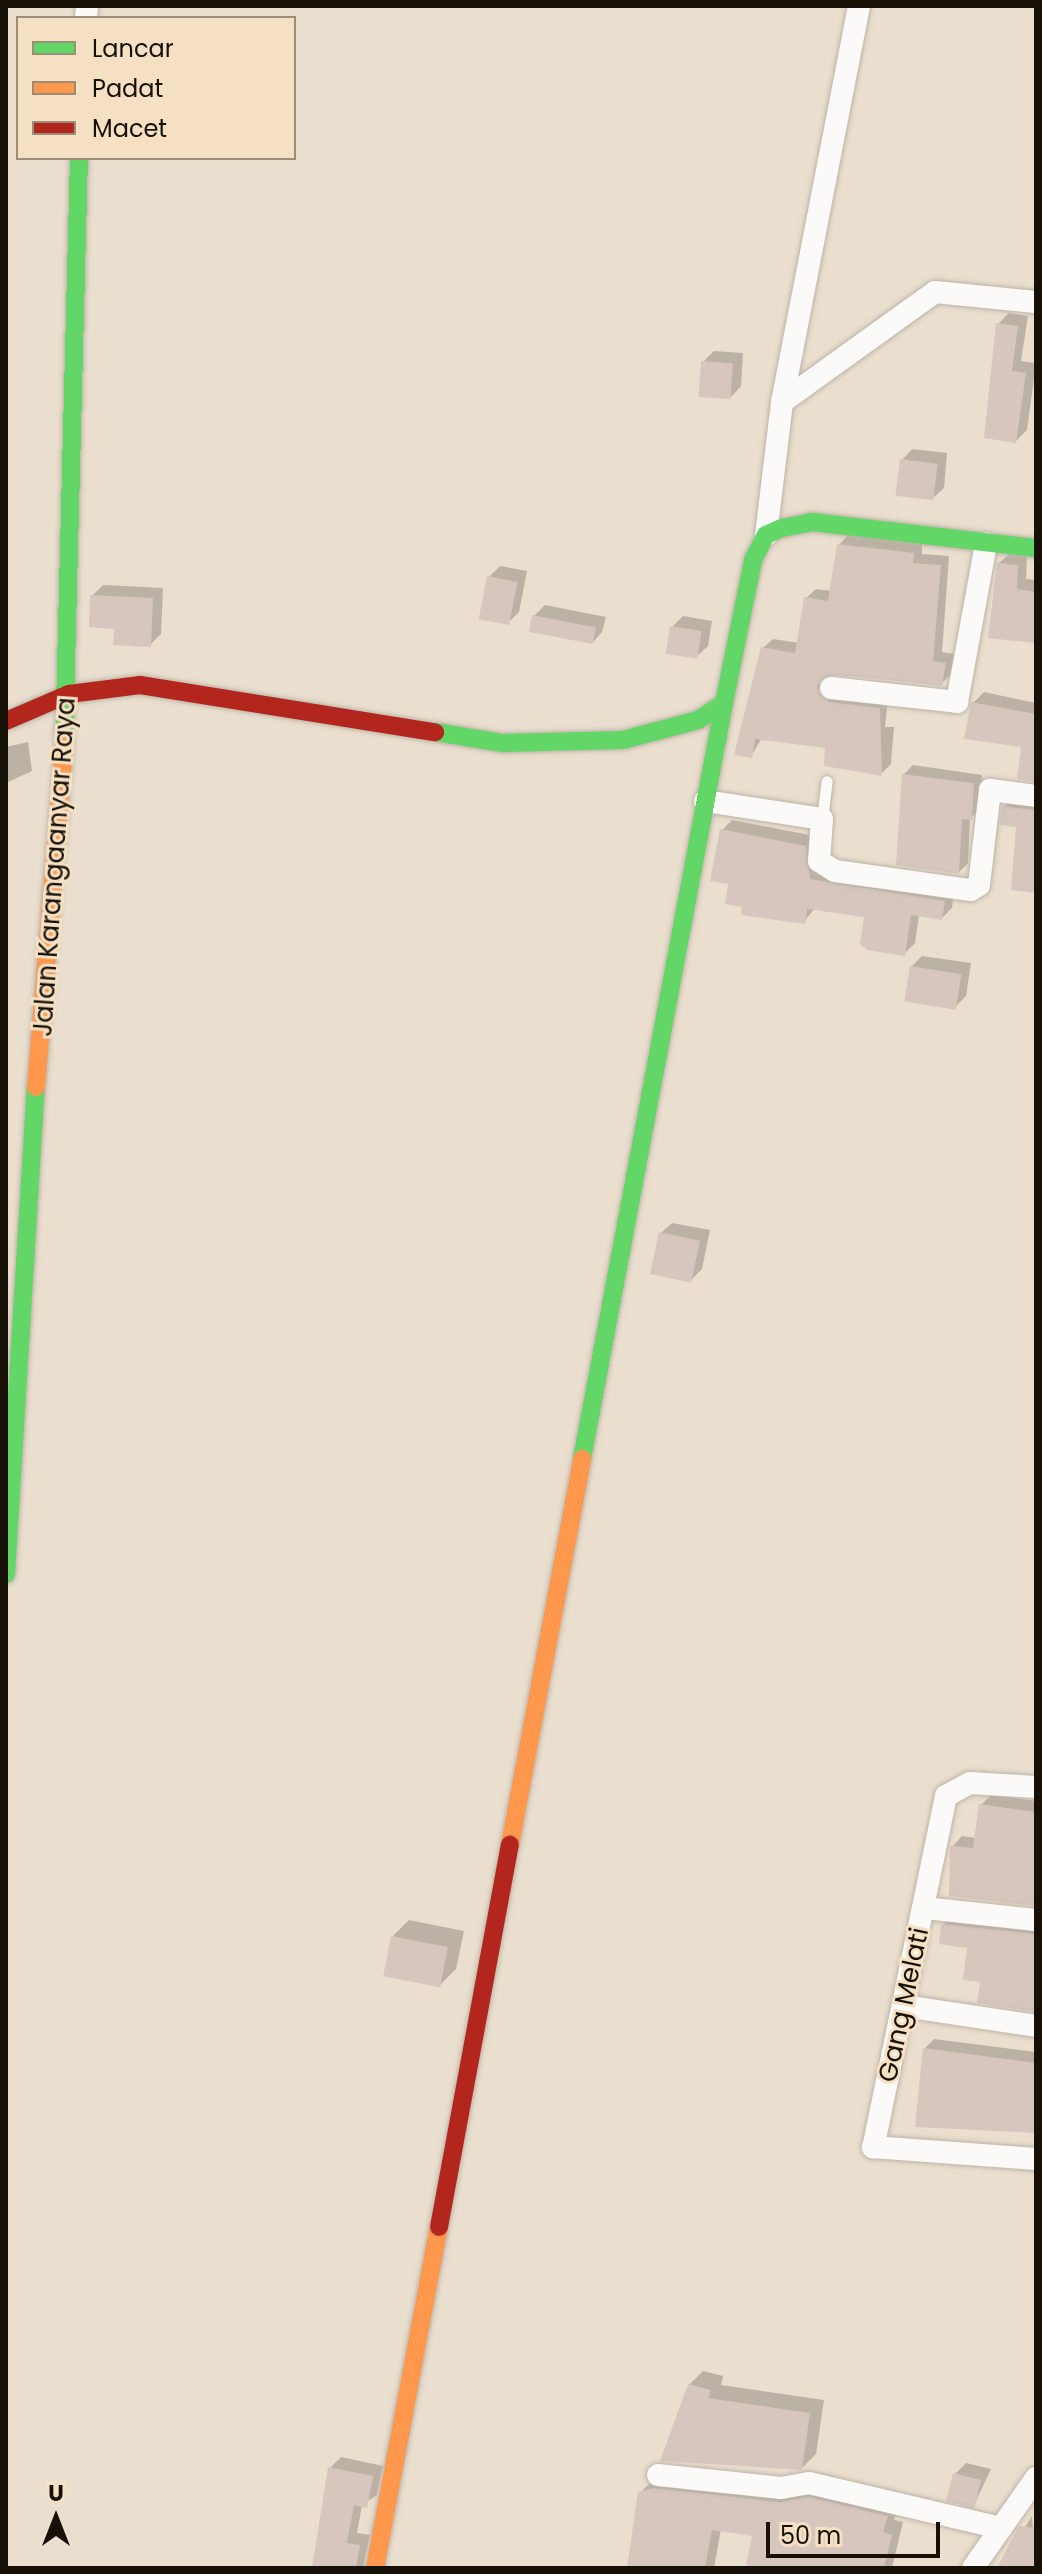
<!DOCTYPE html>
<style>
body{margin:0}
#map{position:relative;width:1042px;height:2574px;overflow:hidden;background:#eadece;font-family:Poppins,sans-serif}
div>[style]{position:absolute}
.shadow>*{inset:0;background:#0003}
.building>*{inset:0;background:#d6c6be;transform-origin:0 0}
.roads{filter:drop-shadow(0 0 2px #bdb4a8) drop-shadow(0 0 2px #bdb4a8)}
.lane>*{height:11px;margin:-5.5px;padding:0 5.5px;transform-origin:5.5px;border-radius:5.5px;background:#fcfaf8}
.street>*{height:22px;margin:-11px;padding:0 11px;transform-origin:11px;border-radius:11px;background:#fcfaf8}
.fast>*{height:18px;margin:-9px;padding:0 9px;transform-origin:9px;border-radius:9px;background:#63d668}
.slow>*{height:18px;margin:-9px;padding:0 9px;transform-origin:9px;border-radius:9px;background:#ff974d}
.jam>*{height:18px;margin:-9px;padding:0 9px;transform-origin:9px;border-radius:9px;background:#b3261e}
span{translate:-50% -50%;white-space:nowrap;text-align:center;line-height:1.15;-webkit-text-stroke:6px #f5e0c3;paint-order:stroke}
.street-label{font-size:26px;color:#171006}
.frame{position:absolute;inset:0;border:8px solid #171006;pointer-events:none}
.legend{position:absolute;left:16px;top:16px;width:280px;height:144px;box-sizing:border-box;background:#f5e0c3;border:2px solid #9c8d77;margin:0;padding:10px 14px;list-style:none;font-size:24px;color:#171006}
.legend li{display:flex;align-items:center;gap:16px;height:40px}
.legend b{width:40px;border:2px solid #9c8d77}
.north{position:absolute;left:16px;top:2478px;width:80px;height:80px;-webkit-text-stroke:6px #f5e0c3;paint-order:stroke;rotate:0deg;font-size:22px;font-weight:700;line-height:32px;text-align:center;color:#171006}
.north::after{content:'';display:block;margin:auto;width:28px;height:36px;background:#171006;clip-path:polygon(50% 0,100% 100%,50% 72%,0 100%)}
.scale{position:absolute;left:766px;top:2522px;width:174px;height:36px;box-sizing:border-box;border:4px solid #171006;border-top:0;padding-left:10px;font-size:24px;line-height:28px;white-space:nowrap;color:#171006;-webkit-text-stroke:6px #f5e0c3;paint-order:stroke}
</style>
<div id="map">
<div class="shadow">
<i style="clip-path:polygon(1009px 313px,1028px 316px,1021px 361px,1036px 363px,1027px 430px,1016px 441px,998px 324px)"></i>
<i style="clip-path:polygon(714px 351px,743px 353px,741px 386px,731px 397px,703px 362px)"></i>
<i style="clip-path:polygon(912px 449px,947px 453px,944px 488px,933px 498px,902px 460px)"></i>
<i style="clip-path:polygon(848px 535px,922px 544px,922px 554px,949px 556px,942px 652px,954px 654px,950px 675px,941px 684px,827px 674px,831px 690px,888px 699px,885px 727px,894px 727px,891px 764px,881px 774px,828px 747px,762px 738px,751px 756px,763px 648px,773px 639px,799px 643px,806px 598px,816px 589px,832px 591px,839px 545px)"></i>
<i style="clip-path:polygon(1009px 554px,1027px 556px,1026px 579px,1036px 580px,1036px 643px,990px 636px,999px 563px)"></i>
<i style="clip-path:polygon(500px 566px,527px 571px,519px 612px,508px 623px,489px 577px)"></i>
<i style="clip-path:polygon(103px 585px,163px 588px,161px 634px,150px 645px,116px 627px,92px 596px)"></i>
<i style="clip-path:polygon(545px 605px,606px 617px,602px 632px,592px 643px,534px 616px)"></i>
<i style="clip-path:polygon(683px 616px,712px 621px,708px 646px,697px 656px,672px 627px)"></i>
<i style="clip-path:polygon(984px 692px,1036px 703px,1036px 782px,1019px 778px,1023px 746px,973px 703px)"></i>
<i style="clip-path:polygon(28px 742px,32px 771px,6px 783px,6px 747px)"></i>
<i style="clip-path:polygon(913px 765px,982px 775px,981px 809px,970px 818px,968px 863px,959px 872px,903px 775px)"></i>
<i style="clip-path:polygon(1017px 794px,1036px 794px,1036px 891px,1018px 825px,1004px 807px)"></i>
<i style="clip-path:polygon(732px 820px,815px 836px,819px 870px,954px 891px,952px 908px,942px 918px,919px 915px,915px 943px,905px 953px,867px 915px,815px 908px,804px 922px,744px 905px,730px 882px,722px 830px)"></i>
<i style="clip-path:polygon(922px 956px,971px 963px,966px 996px,955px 1007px,911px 967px)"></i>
<i style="clip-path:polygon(672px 1223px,710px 1230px,702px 1269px,691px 1280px,661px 1233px)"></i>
<i style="clip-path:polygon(991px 1795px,1036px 1801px,1036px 1904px,952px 1847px,962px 1836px,977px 1838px,981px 1805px)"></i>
<i style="clip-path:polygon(954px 1914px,1036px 1923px,1036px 2010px,943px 1925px)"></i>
<i style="clip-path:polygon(409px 1920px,464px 1931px,456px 1969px,439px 1986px,393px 1936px)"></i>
<i style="clip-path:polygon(934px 2039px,1036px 2052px,1036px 2132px,925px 2048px)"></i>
<i style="clip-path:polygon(703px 2371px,723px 2376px,721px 2385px,824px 2400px,816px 2454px,802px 2468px,689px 2385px)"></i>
<i style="clip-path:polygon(341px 2457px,383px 2466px,377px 2495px,362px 2505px,357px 2533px,370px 2535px,363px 2568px,326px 2568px,330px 2468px)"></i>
<i style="clip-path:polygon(966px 2463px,991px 2469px,974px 2505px,955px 2474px)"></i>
<i style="clip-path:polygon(652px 2481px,822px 2486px,899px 2504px,894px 2520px,903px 2522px,892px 2568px,766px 2568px,755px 2534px,721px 2529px,714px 2568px,628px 2568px,640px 2493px)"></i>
<i style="clip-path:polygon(1032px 2516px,1036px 2568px,995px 2568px,1001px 2566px)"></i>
</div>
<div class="building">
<i style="clip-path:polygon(996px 323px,1018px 326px,1012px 371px,1026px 373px,1016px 443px,984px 438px)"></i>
<i style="left:701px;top:361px;width:32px;height:36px;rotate:4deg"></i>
<i style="left:900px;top:459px;width:38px;height:37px;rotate:7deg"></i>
<i style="clip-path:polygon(837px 544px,914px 553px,913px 563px,941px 565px,933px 661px,946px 663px,942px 686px,833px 674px,817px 686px,829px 702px,880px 708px,882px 776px,824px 766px,825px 748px,755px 739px,752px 758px,734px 755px,761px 647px,795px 653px,804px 597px,828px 601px)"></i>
<i style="clip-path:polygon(997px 563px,1018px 565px,1017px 589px,1036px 592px,1036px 643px,988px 638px)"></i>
<i style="left:487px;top:576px;width:31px;height:44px;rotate:11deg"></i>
<i style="clip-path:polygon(90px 595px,153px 598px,151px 647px,113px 645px,114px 629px,89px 627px)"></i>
<i style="left:532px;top:615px;width:65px;height:17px;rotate:11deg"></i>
<i style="left:670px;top:626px;width:32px;height:28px;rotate:9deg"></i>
<i style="clip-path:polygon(971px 702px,1036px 714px,1036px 782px,1017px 779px,1021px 747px,964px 739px)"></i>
<i style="clip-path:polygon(902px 774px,974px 783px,972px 820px,962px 819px,959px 874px,896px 865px)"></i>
<i style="clip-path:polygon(1002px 806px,1036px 810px,1036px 893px,1011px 890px,1016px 827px,1000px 825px)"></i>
<i style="clip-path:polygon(720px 829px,806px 846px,810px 879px,945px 901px,942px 920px,911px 915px,905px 956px,867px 950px,860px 944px,864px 917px,807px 909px,805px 924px,741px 915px,742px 907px,725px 904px,728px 884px,710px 881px)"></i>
<i style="left:910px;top:966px;width:52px;height:36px;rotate:9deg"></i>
<i style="left:659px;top:1232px;width:42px;height:43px;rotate:12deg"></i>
<i style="clip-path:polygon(979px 1804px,1036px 1812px,1036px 1906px,949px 1896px,950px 1846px,973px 1848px)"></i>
<i style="clip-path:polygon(941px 1924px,1036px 1934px,1036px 2012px,977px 2003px,980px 1982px,963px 1980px,967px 1948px,939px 1944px)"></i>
<i style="left:391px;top:1936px;width:58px;height:41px;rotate:11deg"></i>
<i style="clip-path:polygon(923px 2048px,1036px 2063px,1036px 2133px,915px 2127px)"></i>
<i style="clip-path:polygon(688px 2384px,711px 2390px,708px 2398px,810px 2413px,802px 2470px,660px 2461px)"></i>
<i style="clip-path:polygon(328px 2467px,373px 2476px,367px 2508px,354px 2505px,347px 2543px,360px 2545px,356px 2568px,312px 2568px)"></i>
<i style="left:953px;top:2473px;width:29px;height:29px;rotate:14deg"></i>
<i style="clip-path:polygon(653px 2488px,780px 2502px,809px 2497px,888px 2516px,883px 2532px,892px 2535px,884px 2568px,757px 2568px,746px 2565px,752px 2536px,712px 2530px,705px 2568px,627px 2568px,638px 2492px)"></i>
<i style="clip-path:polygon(1019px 2526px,1036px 2528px,1036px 2568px,997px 2568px)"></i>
</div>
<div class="roads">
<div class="lane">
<i style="left:822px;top:819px;width:38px;rotate:-83deg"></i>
</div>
<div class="street">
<i style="left:86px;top:18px;width:12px;rotate:-85deg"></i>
<i style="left:782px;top:402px;width:188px;rotate:-35.7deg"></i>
<i style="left:935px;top:292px;width:101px;rotate:5.7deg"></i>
<i style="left:766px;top:535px;width:134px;rotate:-83.1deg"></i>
<i style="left:782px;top:402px;width:403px;rotate:-79deg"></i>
<i style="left:831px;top:688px;width:127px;rotate:6.3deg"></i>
<i style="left:957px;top:702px;width:161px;rotate:-79.6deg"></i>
<i style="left:705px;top:801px;width:118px;rotate:8.7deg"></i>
<i style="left:822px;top:819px;width:42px;rotate:94.1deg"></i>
<i style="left:819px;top:861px;width:19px;rotate:32deg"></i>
<i style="left:835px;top:871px;width:137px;rotate:8deg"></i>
<i style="left:971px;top:890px;width:9px;rotate:-32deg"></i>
<i style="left:979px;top:885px;width:96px;rotate:-83.4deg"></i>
<i style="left:990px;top:790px;width:46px;rotate:7.4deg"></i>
<i style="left:1036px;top:1787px;width:66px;rotate:-176.5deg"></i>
<i style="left:970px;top:1783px;width:27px;rotate:152deg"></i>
<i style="left:946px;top:1796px;width:359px;rotate:101.7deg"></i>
<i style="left:873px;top:2147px;width:163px;rotate:4.2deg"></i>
<i style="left:925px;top:1908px;width:112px;rotate:6.2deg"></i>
<i style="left:904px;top:2006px;width:134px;rotate:8.6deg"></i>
<i style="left:658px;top:2475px;width:124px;rotate:6deg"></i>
<i style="left:781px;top:2488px;width:28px;rotate:-10deg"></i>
<i style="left:809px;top:2483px;width:197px;rotate:13.2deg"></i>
<i style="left:973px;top:2568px;width:110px;rotate:-55deg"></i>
</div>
<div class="fast">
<i style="left:435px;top:732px;width:69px;rotate:9.2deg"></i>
<i style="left:503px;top:743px;width:120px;rotate:-1.4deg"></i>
<i style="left:623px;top:740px;width:78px;rotate:-14.9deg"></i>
<i style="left:698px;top:720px;width:31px;rotate:-33deg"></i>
<i style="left:724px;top:703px;width:146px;rotate:-78.5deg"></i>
<i style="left:753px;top:560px;width:28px;rotate:-63deg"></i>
<i style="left:766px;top:535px;width:17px;rotate:-24deg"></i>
<i style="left:782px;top:528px;width:32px;rotate:-11deg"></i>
<i style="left:813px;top:522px;width:225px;rotate:6.7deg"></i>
<i style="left:64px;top:745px;width:587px;rotate:-88.54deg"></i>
<i style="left:582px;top:1459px;width:769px;rotate:-79.36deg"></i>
<i style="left:6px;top:1574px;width:488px;rotate:-86.5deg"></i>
</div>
<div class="slow">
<i style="left:36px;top:1087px;width:343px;rotate:-85.3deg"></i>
<i style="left:510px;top:1845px;width:393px;rotate:-79.4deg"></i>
<i style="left:375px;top:2568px;width:347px;rotate:-79.4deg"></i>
</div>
<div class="jam">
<i style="left:6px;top:721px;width:69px;rotate:-23.2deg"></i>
<i style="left:69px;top:694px;width:72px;rotate:-7.2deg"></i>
<i style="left:140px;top:685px;width:299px;rotate:9.1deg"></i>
<i style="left:439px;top:2227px;width:389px;rotate:-79.5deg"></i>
</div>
</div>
<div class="street-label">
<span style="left:55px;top:867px;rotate:-86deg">Jalan Karangaanyar Raya</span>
<span style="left:904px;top:2005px;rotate:-78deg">Gang Melati</span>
</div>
<div class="frame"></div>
<ul class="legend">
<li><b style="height:10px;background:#63d668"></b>Lancar</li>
<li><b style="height:10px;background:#ff974d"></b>Padat</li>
<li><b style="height:10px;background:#b3261e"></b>Macet</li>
</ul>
<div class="north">U</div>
<div class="scale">50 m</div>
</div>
